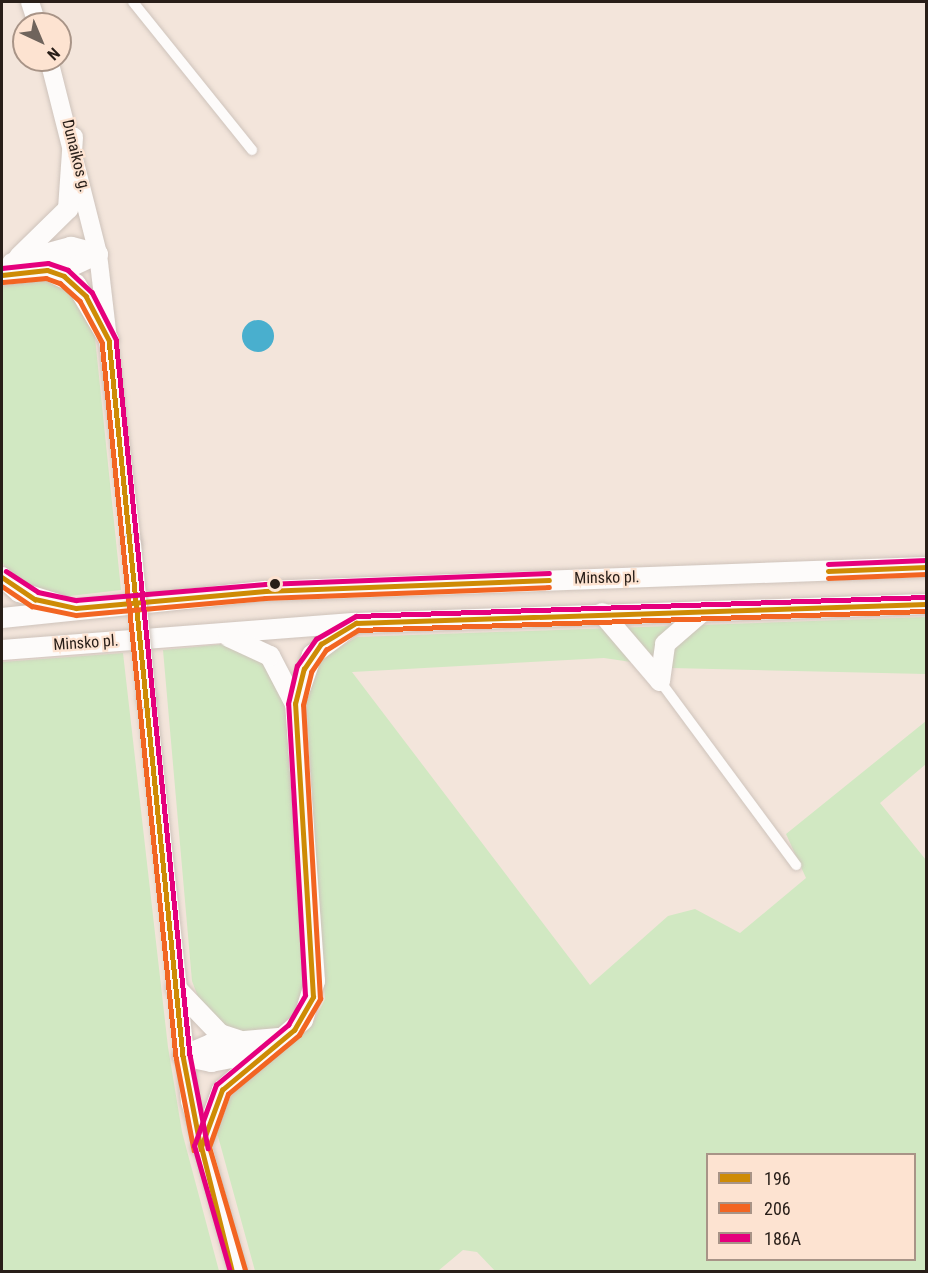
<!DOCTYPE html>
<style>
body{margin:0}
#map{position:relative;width:928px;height:1273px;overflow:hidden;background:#f3e5db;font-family:"Roboto Condensed",sans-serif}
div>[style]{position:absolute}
.green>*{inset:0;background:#d1e8c2}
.water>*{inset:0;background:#49afce}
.round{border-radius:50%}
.roads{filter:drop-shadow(0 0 2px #cec3bb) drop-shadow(0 0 2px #cec3bb)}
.street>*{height:10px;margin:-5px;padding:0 5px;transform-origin:5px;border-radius:5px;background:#fdfbfa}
.primary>*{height:18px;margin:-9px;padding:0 9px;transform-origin:9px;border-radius:9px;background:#fdfbfa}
.highway>*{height:20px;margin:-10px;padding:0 10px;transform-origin:10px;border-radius:10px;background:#fdfbfa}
.bridges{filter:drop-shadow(0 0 2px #cec3bb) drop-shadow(0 0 2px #cec3bb)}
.primary-bridge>*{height:18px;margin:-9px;padding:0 9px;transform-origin:9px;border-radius:9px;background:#fdfbfa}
.bus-1>*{height:4.5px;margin:-2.25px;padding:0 2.25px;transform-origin:2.25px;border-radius:2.25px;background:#ce8b05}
.bus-2>*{height:4.5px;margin:-2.25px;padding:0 2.25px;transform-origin:2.25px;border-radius:2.25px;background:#f26522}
.bus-3>*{height:4.5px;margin:-2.25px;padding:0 2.25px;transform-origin:2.25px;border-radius:2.25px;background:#e5007d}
.dots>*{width:16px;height:16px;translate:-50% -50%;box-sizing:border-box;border:3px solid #fde3d1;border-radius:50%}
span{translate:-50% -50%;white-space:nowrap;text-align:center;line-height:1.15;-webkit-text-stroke:4.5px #fde3d1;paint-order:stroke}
.street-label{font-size:16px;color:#281e18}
.frame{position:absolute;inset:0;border:3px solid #281e18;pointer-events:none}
.legend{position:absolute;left:706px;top:1153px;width:210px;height:108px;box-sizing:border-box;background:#fde3d1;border:2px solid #a89487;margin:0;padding:8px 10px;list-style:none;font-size:18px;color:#281e18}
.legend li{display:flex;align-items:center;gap:12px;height:30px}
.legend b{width:30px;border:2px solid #a89487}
.north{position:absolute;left:12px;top:12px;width:60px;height:60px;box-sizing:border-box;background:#fde3d1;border:2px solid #a89487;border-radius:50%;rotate:136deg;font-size:16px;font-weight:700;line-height:24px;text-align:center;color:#281e18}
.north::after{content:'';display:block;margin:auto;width:21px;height:27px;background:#6f645c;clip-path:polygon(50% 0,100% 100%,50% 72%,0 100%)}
</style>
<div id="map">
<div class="green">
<i style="clip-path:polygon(49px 276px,70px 285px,94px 328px,121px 590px,61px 597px,36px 593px,10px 577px,2px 561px,2px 287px,10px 280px)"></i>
<i style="clip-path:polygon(evenodd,926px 617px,926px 674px,672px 668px,604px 658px,352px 672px,590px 985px,668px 916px,695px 909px,740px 933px,806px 878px,786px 834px,926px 721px,926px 764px,880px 803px,926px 860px,926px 1271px,496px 1272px,477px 1252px,463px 1250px,438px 1271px,255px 1271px,216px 1129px,228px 1093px,311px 1027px,325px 999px,306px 694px,313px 664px,357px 637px,926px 617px,708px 1154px,914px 1154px,914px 1260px,708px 1260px,708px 1154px)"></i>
<i style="clip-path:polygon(224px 644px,256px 653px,285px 696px,304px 985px,293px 1016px,273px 1033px,232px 1033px,198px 997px,192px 981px,163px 650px)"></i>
<i style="clip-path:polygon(123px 653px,168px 1047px,182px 1132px,219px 1271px,2px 1271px,2px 662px)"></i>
</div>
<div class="water">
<i class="round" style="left:242px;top:320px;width:32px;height:32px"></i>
</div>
<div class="roads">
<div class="street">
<i style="left:133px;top:2px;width:190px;rotate:51.2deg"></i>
<i style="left:660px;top:681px;width:229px;rotate:53.5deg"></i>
</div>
<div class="primary">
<i style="left:30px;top:2px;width:23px;rotate:72deg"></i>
<i style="left:49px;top:60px;width:200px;rotate:75.8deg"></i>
<i style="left:98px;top:254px;width:292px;rotate:83.3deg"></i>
<i style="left:147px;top:699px;width:404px;rotate:83.9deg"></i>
<i style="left:190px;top:1101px;width:178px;rotate:74.3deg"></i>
</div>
<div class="highway">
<i style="left:19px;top:257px;width:69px;rotate:-44.4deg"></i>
<i style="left:68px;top:209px;width:72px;rotate:-86deg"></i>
<i style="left:47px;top:270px;width:32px;rotate:26deg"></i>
<i style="left:76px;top:284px;width:65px;rotate:59.5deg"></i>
<i style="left:2px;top:275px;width:66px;rotate:-6.1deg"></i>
<i style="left:68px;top:268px;width:33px;rotate:-25deg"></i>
<i style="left:98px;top:254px;width:28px;rotate:-165deg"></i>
<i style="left:71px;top:247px;width:61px;rotate:164.8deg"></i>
<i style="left:2px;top:577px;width:23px;rotate:41deg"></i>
<i style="left:19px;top:592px;width:44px;rotate:17.2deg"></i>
<i style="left:602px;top:613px;width:89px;rotate:49.5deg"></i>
<i style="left:2px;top:618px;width:264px;rotate:-5.9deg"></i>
<i style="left:265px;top:591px;width:661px;rotate:-2.08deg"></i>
<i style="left:2px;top:650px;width:355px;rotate:-4.4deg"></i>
<i style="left:356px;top:623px;width:570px;rotate:-1.91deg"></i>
<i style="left:660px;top:681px;width:37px;rotate:-82deg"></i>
<i style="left:665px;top:644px;width:50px;rotate:-41deg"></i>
<i style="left:295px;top:704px;width:52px;rotate:-70.9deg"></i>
<i style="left:312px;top:655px;width:49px;rotate:-36.6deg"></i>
<i style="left:176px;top:988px;width:64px;rotate:46.3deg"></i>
<i style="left:220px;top:1034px;width:20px;rotate:18deg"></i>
<i style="left:183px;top:1056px;width:30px;rotate:-23deg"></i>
<i style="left:211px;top:1044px;width:68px;rotate:-5deg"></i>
<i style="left:183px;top:1056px;width:29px;rotate:12deg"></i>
<i style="left:211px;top:1062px;width:47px;rotate:-11.1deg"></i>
<i style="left:201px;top:1147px;width:61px;rotate:-69.8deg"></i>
<i style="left:222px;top:1090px;width:107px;rotate:-40.8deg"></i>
<i style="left:303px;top:1020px;width:41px;rotate:-72.9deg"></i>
<i style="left:315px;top:981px;width:278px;rotate:-94.1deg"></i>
<i style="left:295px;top:704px;width:54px;rotate:-117.5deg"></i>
<i style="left:270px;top:656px;width:45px;rotate:-155.1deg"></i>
</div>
</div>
<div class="bridges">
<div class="primary-bridge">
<i style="left:132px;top:544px;width:156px;rotate:84.5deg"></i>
</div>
</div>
<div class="bus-1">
<i style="left:2px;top:275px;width:45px;rotate:-6.3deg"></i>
<i style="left:47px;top:270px;width:18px;rotate:19deg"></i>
<i style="left:64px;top:276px;width:30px;rotate:42deg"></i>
<i style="left:86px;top:296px;width:50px;rotate:62.4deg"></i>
<i style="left:109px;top:340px;width:720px;rotate:84.1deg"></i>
<i style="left:183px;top:1056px;width:95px;rotate:79deg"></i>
<i style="left:828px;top:571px;width:98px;rotate:-2.3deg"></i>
<i style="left:2px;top:577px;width:40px;rotate:34deg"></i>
<i style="left:35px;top:599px;width:42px;rotate:12.4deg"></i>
<i style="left:76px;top:608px;width:190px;rotate:-5.1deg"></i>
<i style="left:265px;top:591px;width:284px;rotate:-2.2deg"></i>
<i style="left:232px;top:1272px;width:129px;rotate:-103.9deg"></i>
<i style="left:201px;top:1147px;width:61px;rotate:-69.8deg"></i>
<i style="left:222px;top:1090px;width:94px;rotate:-39.8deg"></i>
<i style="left:294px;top:1030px;width:38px;rotate:-60deg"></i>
<i style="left:313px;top:997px;width:294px;rotate:-93.5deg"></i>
<i style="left:295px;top:704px;width:36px;rotate:-76deg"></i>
<i style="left:304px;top:669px;width:30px;rotate:-56deg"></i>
<i style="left:321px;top:644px;width:41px;rotate:-31deg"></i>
<i style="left:356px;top:623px;width:570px;rotate:-1.91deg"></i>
</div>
<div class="bus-2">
<i style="left:3px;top:282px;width:43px;rotate:-5.3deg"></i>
<i style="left:46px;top:278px;width:15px;rotate:20deg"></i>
<i style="left:60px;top:283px;width:27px;rotate:42deg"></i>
<i style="left:80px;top:301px;width:47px;rotate:61.8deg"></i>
<i style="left:102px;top:342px;width:719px;rotate:84.09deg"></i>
<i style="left:176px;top:1057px;width:95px;rotate:79deg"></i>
<i style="left:828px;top:578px;width:98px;rotate:-2.3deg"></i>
<i style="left:2px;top:586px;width:36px;rotate:34deg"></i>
<i style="left:32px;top:606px;width:45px;rotate:11.6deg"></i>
<i style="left:76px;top:615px;width:190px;rotate:-5.1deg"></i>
<i style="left:265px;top:598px;width:284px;rotate:-2.2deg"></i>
<i style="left:245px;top:1270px;width:128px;rotate:-106.3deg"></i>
<i style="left:209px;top:1147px;width:56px;rotate:-70.3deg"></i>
<i style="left:228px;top:1094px;width:92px;rotate:-39.7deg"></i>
<i style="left:299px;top:1035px;width:42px;rotate:-59.7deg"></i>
<i style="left:320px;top:999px;width:294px;rotate:-93.3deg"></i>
<i style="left:303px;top:705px;width:34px;rotate:-76deg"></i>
<i style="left:311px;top:672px;width:27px;rotate:-56deg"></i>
<i style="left:326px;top:650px;width:38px;rotate:-32deg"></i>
<i style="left:358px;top:630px;width:568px;rotate:-1.92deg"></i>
</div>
<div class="bus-3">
<i style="left:2px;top:268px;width:46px;rotate:-6.2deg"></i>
<i style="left:48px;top:263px;width:21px;rotate:19deg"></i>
<i style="left:68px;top:270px;width:33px;rotate:43deg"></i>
<i style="left:92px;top:292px;width:53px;rotate:62.9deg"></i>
<i style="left:116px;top:339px;width:720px;rotate:84.1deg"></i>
<i style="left:190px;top:1055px;width:95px;rotate:79deg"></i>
<i style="left:828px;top:564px;width:98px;rotate:-2.3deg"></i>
<i style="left:6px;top:571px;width:38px;rotate:33deg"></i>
<i style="left:38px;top:592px;width:39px;rotate:12deg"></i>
<i style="left:76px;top:600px;width:190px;rotate:-4.8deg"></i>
<i style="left:265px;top:584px;width:284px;rotate:-2.2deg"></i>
<i style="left:230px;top:1272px;width:131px;rotate:-105.9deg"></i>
<i style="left:194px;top:1146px;width:65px;rotate:-70.2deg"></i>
<i style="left:216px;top:1085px;width:94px;rotate:-39.8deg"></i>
<i style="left:288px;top:1025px;width:34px;rotate:-60deg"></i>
<i style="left:305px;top:995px;width:291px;rotate:-93.3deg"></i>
<i style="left:288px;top:704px;width:39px;rotate:-77deg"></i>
<i style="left:297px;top:666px;width:33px;rotate:-55deg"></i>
<i style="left:316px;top:639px;width:46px;rotate:-29.9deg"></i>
<i style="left:356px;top:616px;width:570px;rotate:-1.91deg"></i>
</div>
<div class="dots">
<i style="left:275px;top:584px;background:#281e18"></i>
</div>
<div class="street-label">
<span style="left:76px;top:156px;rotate:76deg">Dunaikos g.</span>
<span style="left:607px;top:578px;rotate:-1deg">Minsko pl.</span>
<span style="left:86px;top:643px;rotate:-4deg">Minsko pl.</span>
</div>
<div class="frame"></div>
<ul class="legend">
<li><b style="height:8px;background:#ce8b05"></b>196</li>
<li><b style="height:8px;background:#f26522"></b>206</li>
<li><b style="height:8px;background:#e5007d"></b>186A</li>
</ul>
<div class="north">N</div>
</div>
